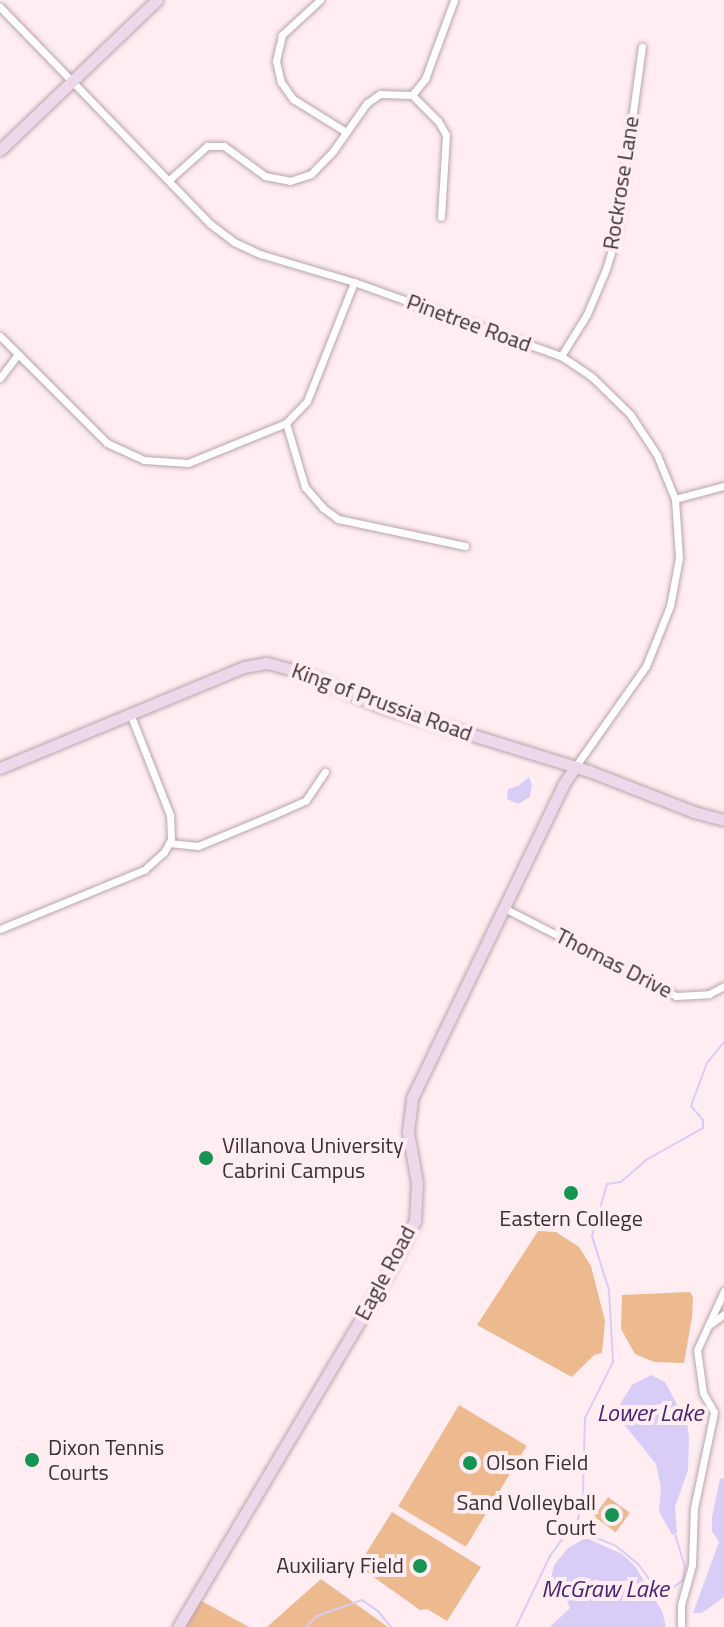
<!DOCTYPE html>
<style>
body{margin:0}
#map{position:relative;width:724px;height:1627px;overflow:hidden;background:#ffedf2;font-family:"Titillium Web",sans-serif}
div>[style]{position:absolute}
.green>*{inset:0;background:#edb98f;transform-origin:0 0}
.water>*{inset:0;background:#d7cdf6}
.stream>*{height:2px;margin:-1px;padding:0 1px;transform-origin:1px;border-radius:1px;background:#d7cdf6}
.roads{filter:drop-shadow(0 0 2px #b9a5ab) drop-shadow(0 0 2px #b9a5ab)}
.street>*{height:7px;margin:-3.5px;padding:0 3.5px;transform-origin:3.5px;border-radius:3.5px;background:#fff}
.secondary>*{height:11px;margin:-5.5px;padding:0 5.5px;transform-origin:5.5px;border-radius:5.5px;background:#ecd7eb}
.dots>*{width:22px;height:22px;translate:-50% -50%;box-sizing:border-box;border:4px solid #ffedf2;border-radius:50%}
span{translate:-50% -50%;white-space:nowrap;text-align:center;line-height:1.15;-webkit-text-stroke:8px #ffedf2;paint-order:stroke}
.street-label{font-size:22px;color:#393133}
.poi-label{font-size:22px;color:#393133}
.left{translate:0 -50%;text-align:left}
.right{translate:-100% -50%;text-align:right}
.water-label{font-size:24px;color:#442774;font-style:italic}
</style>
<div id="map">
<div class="green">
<i style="clip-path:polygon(538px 1231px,556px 1232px,579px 1247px,591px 1266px,605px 1321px,602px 1353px,594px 1355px,572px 1377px,477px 1325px)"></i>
<i style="clip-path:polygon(690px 1292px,693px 1297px,692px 1317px,684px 1363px,654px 1362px,635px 1354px,621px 1329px,622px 1295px)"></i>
<i style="left:459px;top:1405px;width:79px;height:118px;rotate:31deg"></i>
<i style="left:608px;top:1497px;width:27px;height:24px;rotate:36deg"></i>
<i style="clip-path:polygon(392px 1512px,481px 1567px,447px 1621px,427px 1609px,420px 1610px,358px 1566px)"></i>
<i style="clip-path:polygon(321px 1579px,388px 1627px,267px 1627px)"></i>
<i style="clip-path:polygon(196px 1598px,249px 1627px,178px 1627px)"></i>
</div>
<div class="water">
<i style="clip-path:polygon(529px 777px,532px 785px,530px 797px,518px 804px,507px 799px,508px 789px,518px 786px)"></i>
<i style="clip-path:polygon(651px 1375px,665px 1382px,687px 1423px,689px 1437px,688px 1470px,675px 1507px,677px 1532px,672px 1535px,659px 1511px,661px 1488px,656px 1464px,618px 1417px,620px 1404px,632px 1385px)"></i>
<i style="clip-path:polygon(724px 1478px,724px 1597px,702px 1613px,693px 1613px,719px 1542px,712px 1531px,712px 1517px,720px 1479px)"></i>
<i style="clip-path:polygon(586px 1538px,622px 1554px,635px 1566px,662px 1611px,666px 1627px,550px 1627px,570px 1608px,566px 1599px,547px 1599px,554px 1565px,568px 1548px)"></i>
</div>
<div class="stream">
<i style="left:577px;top:1530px;width:42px;rotate:22.3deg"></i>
<i style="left:616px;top:1546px;width:28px;rotate:39deg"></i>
<i style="left:638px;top:1564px;width:34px;rotate:53deg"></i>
<i style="left:658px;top:1591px;width:8px;rotate:14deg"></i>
<i style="left:666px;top:1593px;width:21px;rotate:-37deg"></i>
<i style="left:683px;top:1580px;width:13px;rotate:-81deg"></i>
<i style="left:685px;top:1567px;width:39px;rotate:-107deg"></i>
<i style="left:306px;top:1627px;width:16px;rotate:-45deg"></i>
<i style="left:317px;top:1616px;width:48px;rotate:-19.6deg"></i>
<i style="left:362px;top:1600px;width:19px;rotate:35deg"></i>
<i style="left:378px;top:1611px;width:21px;rotate:51deg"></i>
<i style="left:516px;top:1627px;width:79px;rotate:-64.4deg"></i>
<i style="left:550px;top:1556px;width:22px;rotate:-54deg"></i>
<i style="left:563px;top:1538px;width:16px;rotate:-35deg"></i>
<i style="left:576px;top:1529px;width:36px;rotate:-79deg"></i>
<i style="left:583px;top:1494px;width:76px;rotate:-88.5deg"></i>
<i style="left:585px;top:1418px;width:63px;rotate:-63.4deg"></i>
<i style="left:613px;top:1362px;width:72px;rotate:-93.2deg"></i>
<i style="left:609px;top:1290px;width:57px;rotate:-107.5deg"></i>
<i style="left:592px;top:1236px;width:54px;rotate:-73.9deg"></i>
<i style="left:607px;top:1184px;width:14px;rotate:-8deg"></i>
<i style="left:621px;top:1182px;width:33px;rotate:-41deg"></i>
<i style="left:646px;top:1160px;width:65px;rotate:-29.3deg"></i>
<i style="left:703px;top:1128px;width:8px;rotate:-90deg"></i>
<i style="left:703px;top:1120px;width:18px;rotate:-131deg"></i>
<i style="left:691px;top:1106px;width:46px;rotate:-69.6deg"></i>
<i style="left:707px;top:1063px;width:27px;rotate:-51deg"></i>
</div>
<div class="roads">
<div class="street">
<i style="left:320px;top:0;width:52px;rotate:137.4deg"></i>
<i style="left:282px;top:35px;width:27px;rotate:103deg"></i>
<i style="left:276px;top:61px;width:22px;rotate:77deg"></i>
<i style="left:281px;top:82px;width:21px;rotate:55deg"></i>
<i style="left:293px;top:99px;width:62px;rotate:31.9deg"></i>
<i style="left:0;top:7px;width:301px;rotate:45.9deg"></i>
<i style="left:209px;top:223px;width:31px;rotate:37deg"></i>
<i style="left:234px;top:242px;width:29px;rotate:25deg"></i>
<i style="left:260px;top:254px;width:98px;rotate:16.6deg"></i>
<i style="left:354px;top:282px;width:220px;rotate:19.7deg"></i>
<i style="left:561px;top:356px;width:36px;rotate:34deg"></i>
<i style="left:591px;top:376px;width:54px;rotate:44.3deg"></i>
<i style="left:630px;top:414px;width:49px;rotate:56.6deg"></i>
<i style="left:657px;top:455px;width:48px;rotate:67.8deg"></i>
<i style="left:675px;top:499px;width:59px;rotate:86.1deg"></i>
<i style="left:679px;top:558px;width:49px;rotate:100.6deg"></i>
<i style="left:670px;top:606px;width:65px;rotate:111.8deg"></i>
<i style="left:646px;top:666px;width:123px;rotate:125.1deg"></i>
<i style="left:412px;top:95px;width:37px;rotate:45deg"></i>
<i style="left:438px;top:121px;width:16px;rotate:60deg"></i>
<i style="left:446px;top:135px;width:82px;rotate:93.5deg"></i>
<i style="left:169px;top:180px;width:51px;rotate:-41.8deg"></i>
<i style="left:207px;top:146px;width:17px"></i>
<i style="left:224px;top:146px;width:51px;rotate:36.2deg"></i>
<i style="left:265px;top:176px;width:25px;rotate:11deg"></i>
<i style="left:290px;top:181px;width:22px;rotate:-18deg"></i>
<i style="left:311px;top:174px;width:32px;rotate:-46deg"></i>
<i style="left:333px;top:151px;width:59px;rotate:-54.7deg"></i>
<i style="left:367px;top:103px;width:16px;rotate:-35deg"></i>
<i style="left:380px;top:94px;width:32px;rotate:2deg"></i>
<i style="left:412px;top:95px;width:21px;rotate:-51deg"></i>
<i style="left:425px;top:79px;width:84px;rotate:-69.8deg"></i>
<i style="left:0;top:336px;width:151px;rotate:45deg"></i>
<i style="left:107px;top:443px;width:41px;rotate:24.7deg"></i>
<i style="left:144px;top:460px;width:44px;rotate:3.9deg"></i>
<i style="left:188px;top:463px;width:106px;rotate:-22.2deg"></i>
<i style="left:286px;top:423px;width:30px;rotate:-46deg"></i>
<i style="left:307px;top:401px;width:128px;rotate:-68.4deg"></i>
<i style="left:561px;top:356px;width:49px;rotate:-58.2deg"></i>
<i style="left:587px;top:314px;width:49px;rotate:-67.1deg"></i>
<i style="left:606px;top:269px;width:34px;rotate:-73deg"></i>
<i style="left:616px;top:236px;width:191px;rotate:-82.2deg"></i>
<i style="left:0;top:378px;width:30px;rotate:-53deg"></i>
<i style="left:286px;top:423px;width:67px;rotate:73.5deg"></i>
<i style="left:305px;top:487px;width:28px;rotate:49deg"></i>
<i style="left:323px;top:508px;width:19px;rotate:36deg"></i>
<i style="left:338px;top:519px;width:130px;rotate:12deg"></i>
<i style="left:675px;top:499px;width:51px;rotate:-14.9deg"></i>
<i style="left:169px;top:843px;width:29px;rotate:6deg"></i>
<i style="left:198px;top:846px;width:81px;rotate:-22.5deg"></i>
<i style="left:273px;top:815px;width:36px;rotate:-24deg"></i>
<i style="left:306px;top:800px;width:34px;rotate:-56deg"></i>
<i style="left:506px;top:909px;width:191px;rotate:27.1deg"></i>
<i style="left:676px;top:996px;width:33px;rotate:-3deg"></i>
<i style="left:709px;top:994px;width:17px;rotate:-28deg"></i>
<i style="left:0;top:929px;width:156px;rotate:-22.3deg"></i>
<i style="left:144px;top:870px;width:27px;rotate:-42deg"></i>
<i style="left:164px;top:852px;width:14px;rotate:-60deg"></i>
<i style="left:171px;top:840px;width:25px;rotate:-92deg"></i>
<i style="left:170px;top:815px;width:106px;rotate:-111.5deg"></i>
<i style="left:709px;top:1325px;width:19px;rotate:-36deg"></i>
<i style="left:681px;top:1627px;width:22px;rotate:-90deg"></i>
<i style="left:681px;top:1605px;width:41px;rotate:-74.6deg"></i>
<i style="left:692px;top:1565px;width:57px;rotate:-88deg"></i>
<i style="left:694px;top:1508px;width:98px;rotate:-78.2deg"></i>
<i style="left:714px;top:1412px;width:22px;rotate:-120deg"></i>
<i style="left:703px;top:1393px;width:43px;rotate:-97.9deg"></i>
<i style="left:697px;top:1350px;width:65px;rotate:-65.4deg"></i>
</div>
<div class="secondary">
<i style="left:0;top:150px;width:217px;rotate:-43.7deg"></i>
<i style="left:0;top:768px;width:264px;rotate:-22.5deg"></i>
<i style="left:244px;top:667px;width:23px;rotate:-10deg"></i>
<i style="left:267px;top:663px;width:35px;rotate:15deg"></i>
<i style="left:301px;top:672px;width:88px;rotate:23.4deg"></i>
<i style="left:382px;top:707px;width:217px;rotate:17.2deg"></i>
<i style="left:589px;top:771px;width:113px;rotate:21.3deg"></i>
<i style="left:694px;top:812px;width:31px;rotate:15deg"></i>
<i style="left:178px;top:1627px;width:412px;rotate:-59.3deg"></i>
<i style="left:388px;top:1273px;width:59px;rotate:-62.6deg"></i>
<i style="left:415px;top:1221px;width:38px;rotate:-87deg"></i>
<i style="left:417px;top:1183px;width:52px;rotate:-100deg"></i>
<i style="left:408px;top:1132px;width:34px;rotate:-83deg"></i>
<i style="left:412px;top:1098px;width:348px;rotate:-64.2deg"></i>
<i style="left:563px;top:785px;width:22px;rotate:-56deg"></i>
</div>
</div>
<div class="dots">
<i style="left:206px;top:1158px;background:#169452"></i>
<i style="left:571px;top:1193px;background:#169452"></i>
<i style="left:32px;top:1460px;background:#169452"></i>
<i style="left:470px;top:1463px;background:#169452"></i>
<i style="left:612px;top:1515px;background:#169452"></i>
<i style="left:420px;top:1566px;background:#169452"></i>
</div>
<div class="street-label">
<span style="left:621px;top:183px;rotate:-81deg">Rockrose Lane</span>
<span style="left:469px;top:323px;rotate:20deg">Pinetree Road</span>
<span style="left:382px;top:702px;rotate:20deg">King of Prussia Road</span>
<span style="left:614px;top:963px;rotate:27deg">Thomas Drive</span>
<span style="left:385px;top:1273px;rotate:-62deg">Eagle Road</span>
</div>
<div class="poi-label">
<span class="left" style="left:222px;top:1158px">Villanova University<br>Cabrini Campus</span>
<span style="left:571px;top:1219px">Eastern College</span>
<span class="left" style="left:48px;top:1460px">Dixon Tennis<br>Courts</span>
<span class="left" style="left:486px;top:1463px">Olson Field</span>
<span class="right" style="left:596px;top:1515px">Sand Volleyball<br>Court</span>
<span class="right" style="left:404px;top:1566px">Auxiliary Field</span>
</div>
<div class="water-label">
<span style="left:650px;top:1413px">Lower Lake</span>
<span style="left:605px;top:1589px">McGraw Lake</span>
</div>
</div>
